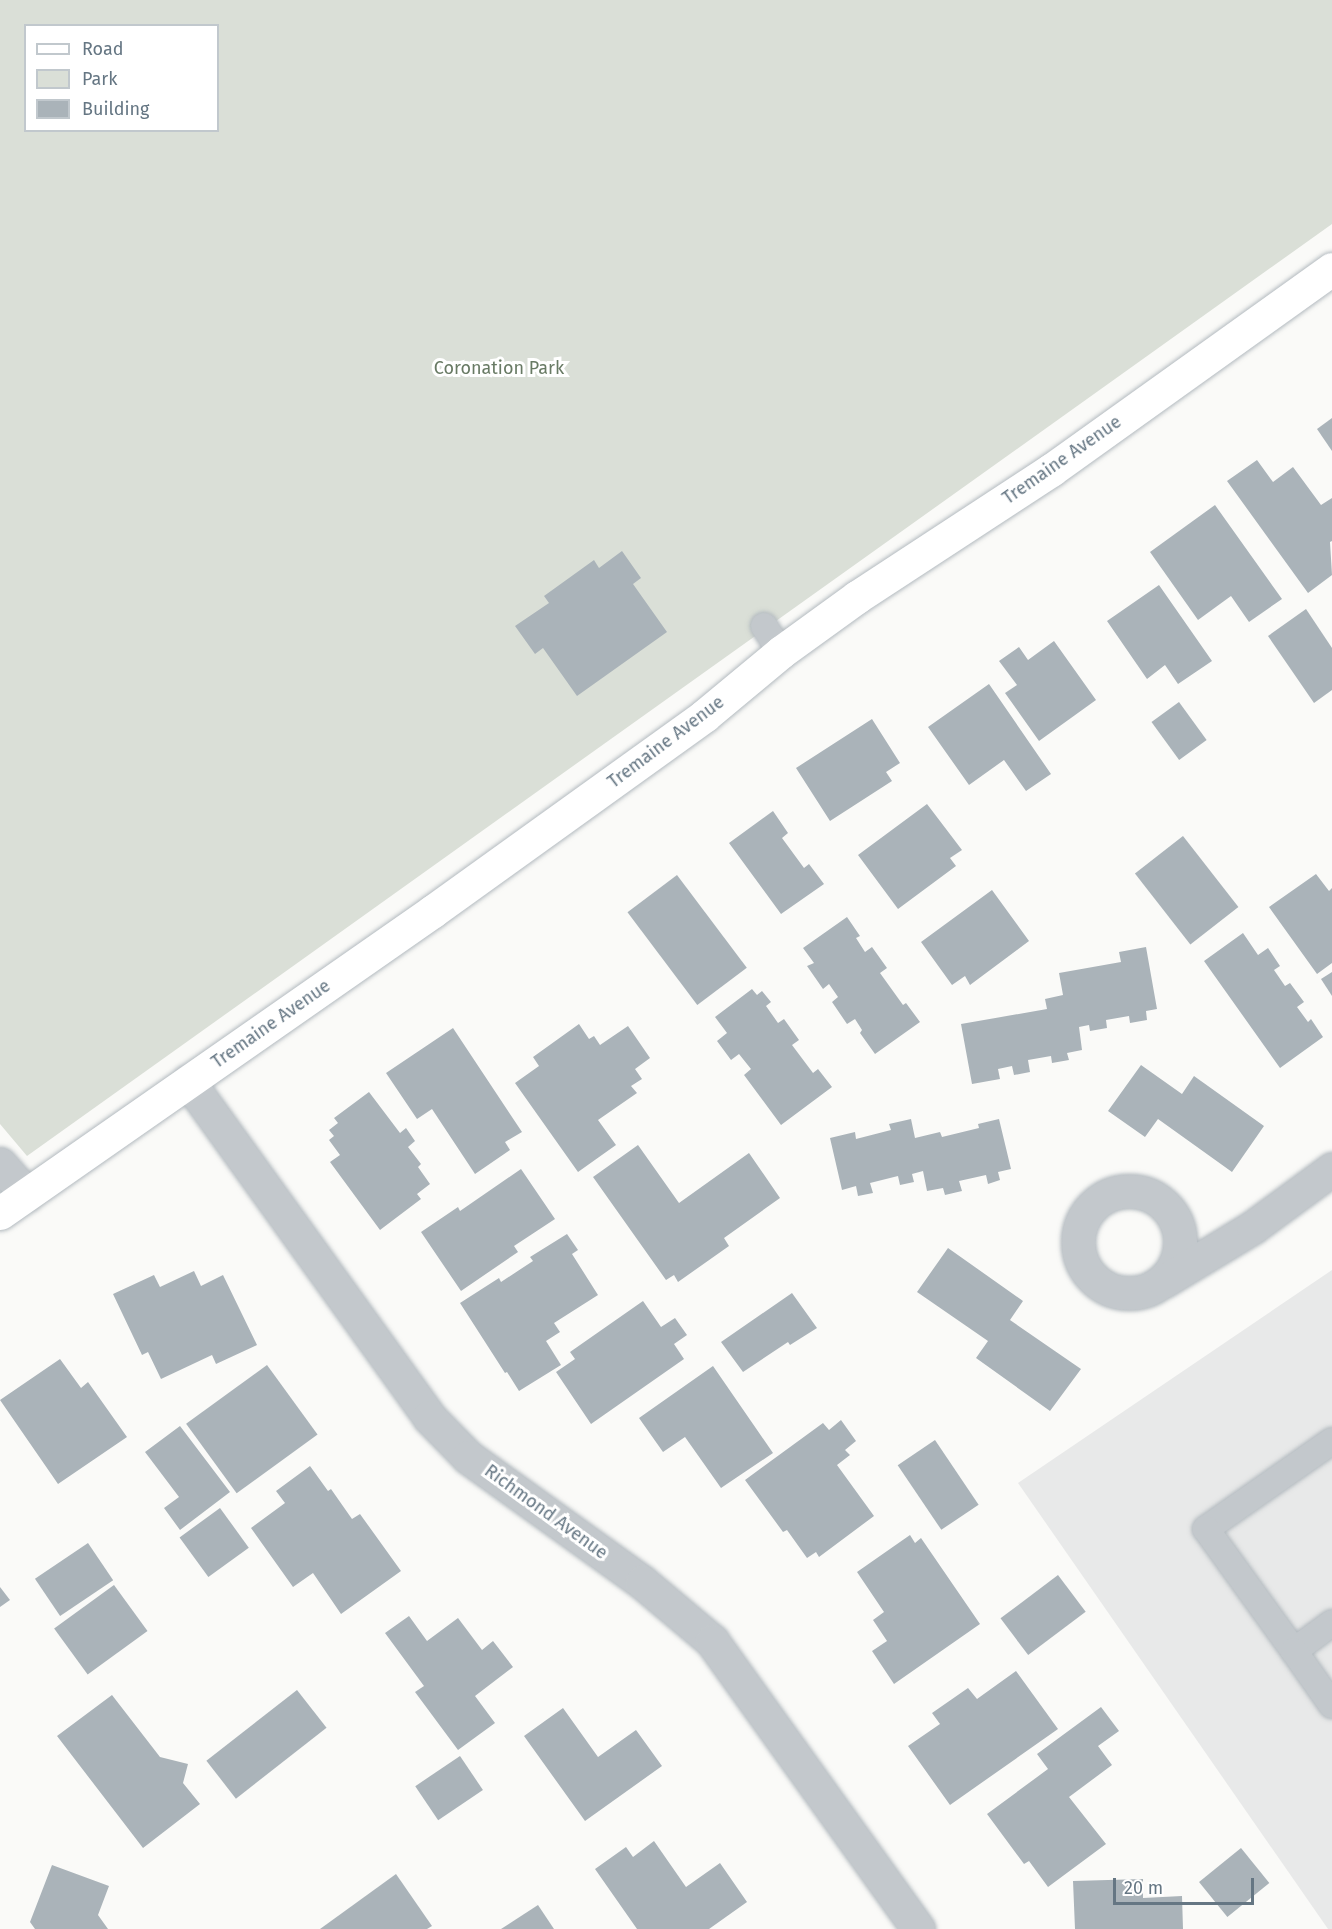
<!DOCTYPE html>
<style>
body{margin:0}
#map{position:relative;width:1332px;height:1929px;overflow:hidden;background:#fafaf8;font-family:"Fira Sans",sans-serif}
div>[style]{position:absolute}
.built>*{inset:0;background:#e8e9e9}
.green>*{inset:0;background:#dadfd7}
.building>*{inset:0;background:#aab3b9;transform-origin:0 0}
.roads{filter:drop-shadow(0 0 2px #b3babf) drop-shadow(0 0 2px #b3babf)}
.service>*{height:26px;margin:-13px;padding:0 13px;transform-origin:13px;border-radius:13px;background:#c3c8cc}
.minor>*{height:33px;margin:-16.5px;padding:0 16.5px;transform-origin:16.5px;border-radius:16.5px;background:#c3c8cc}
.minor>.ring{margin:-16.5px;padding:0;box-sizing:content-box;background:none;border:33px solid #c3c8cc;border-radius:50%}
.secondary>*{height:33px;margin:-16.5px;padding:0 16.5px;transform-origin:16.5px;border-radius:16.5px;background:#fff}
span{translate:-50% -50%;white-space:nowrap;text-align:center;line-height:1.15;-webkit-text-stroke:6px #fff;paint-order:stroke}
.park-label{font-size:18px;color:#687a64}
.street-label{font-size:18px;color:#657683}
.legend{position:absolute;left:24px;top:24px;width:195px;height:108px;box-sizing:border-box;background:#fff;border:2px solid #c1c8cd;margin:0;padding:8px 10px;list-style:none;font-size:18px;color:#657683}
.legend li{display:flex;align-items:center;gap:12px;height:30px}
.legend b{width:30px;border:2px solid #c1c8cd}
.scale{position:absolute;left:1113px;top:1878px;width:141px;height:27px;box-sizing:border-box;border:3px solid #657683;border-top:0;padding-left:8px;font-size:18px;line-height:21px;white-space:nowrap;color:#657683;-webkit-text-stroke:4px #fff;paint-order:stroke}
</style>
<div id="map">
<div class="built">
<i style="clip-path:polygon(1332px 1270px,1332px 1929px,1328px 1929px,1018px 1483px)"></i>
</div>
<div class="green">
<i style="clip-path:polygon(evenodd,0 0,1332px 0,1332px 224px,27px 1156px,0 1124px,0 0,26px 26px,218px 26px,218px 130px,26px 130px,26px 26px)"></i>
</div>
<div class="building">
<i style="clip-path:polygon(1332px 418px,1332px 451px,1317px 429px)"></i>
<i style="clip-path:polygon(1257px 460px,1273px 482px,1293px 467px,1321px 505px,1332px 498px,1332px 541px,1330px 542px,1332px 575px,1308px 593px,1227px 481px)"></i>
<i style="clip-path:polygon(1215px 505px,1282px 599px,1249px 622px,1231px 596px,1198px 620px,1150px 552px)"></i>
<i style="clip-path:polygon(622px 551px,641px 578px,633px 584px,667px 632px,577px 696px,543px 648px,535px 654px,515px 626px,549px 603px,544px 596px,594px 560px,599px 568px)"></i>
<i style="clip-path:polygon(1159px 585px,1212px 661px,1178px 684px,1165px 665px,1147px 679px,1107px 621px)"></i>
<i style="clip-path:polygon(1306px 609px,1332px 648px,1332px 690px,1314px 703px,1268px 636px)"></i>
<i style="clip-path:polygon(1054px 641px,1096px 700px,1039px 741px,1005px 693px,1017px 685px,999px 661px,1019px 647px,1028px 660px)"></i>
<i style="clip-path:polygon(989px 684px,1051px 774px,1026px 791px,1004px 760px,969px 785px,928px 727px)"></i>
<i style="left:1179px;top:702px;width:47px;height:34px;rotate:54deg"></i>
<i style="clip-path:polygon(872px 719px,900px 763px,886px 772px,892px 781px,830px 821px,796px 768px)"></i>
<i style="clip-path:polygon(927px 804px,962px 850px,950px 858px,956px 866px,898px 909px,858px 855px)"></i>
<i style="clip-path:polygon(773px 811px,788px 833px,782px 838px,804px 868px,809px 864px,824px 884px,781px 914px,729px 843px)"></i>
<i style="left:1183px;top:836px;width:90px;height:61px;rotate:52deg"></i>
<i style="clip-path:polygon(1316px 874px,1329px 891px,1332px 888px,1332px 963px,1317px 974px,1269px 907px)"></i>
<i style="left:677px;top:875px;width:116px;height:62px;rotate:53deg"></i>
<i style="clip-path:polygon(992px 890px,1029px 941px,970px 985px,965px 976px,952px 985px,921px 942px)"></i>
<i style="clip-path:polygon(847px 917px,860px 936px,856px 938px,865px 952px,872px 947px,887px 968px,880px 973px,903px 1005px,906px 1003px,920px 1022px,875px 1054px,860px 1033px,862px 1030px,855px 1019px,847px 1024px,832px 1002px,838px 997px,829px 984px,823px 989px,807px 966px,814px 963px,803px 948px)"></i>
<i style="clip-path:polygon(1243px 933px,1258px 955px,1268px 948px,1280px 966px,1274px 970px,1285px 986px,1290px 983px,1304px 1002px,1297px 1007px,1308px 1022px,1311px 1019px,1323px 1037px,1280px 1068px,1204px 961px)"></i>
<i style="clip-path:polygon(1146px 947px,1157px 1009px,1146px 1011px,1147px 1020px,1130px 1023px,1129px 1016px,1106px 1020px,1107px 1028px,1090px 1031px,1089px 1025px,1079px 1027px,1082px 1050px,1067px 1053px,1069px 1060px,1052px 1063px,1051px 1056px,1028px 1060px,1030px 1072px,1014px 1075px,1012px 1066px,998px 1069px,1000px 1079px,972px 1084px,961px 1024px,1047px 1009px,1045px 999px,1063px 995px,1059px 973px,1121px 962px,1119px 952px)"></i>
<i style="clip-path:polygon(1332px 972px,1332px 996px,1321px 979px)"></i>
<i style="clip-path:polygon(752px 989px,757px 995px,762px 991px,771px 1002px,766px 1006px,778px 1023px,784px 1019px,799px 1040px,792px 1045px,813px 1073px,818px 1069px,832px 1087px,781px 1125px,744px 1075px,751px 1069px,739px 1054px,731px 1060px,717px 1041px,727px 1033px,715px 1017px)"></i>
<i style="clip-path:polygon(579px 1024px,589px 1039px,594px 1036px,600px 1045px,628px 1026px,650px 1058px,635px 1069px,642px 1079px,631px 1086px,637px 1093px,598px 1120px,616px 1145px,578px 1172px,515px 1083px,539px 1066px,533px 1057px)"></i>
<i style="clip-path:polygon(453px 1028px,522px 1132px,505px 1142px,510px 1150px,475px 1174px,432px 1109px,417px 1119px,386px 1073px)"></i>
<i style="clip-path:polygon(1141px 1065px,1182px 1094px,1194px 1076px,1264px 1126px,1232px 1172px,1158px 1119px,1145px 1137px,1108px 1111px)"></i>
<i style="clip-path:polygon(369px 1092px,400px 1133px,406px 1128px,415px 1141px,408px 1147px,421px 1164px,418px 1167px,430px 1184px,417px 1194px,421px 1199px,380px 1230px,330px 1162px,340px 1155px,329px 1140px,334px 1136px,329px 1130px,338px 1123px,334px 1118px)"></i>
<i style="clip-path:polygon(911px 1119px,915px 1138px,940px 1132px,942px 1137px,979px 1128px,978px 1124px,999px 1119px,1011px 1169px,998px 1172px,1000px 1180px,988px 1184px,986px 1175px,959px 1181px,962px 1191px,945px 1195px,943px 1188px,927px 1191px,923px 1171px,912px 1174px,914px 1182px,900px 1185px,898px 1176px,870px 1183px,873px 1193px,858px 1196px,856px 1186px,842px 1190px,830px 1138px,855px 1132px,856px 1139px,891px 1130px,889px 1124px)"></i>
<i style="clip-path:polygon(638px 1145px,679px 1203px,749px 1153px,780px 1198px,724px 1238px,729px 1246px,678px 1282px,674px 1275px,666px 1280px,593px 1177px)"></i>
<i style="clip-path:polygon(521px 1169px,555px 1219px,514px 1246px,518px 1252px,461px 1291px,421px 1232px,458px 1207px,460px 1211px)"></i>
<i style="clip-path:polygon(567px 1234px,578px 1250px,572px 1254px,598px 1295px,554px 1323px,560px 1332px,546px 1341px,561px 1365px,519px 1391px,507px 1372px,505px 1373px,460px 1303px,499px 1278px,501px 1282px,533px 1261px,530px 1257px)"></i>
<i style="clip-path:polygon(948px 1248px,1023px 1301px,1010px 1320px,1081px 1369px,1050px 1411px,976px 1358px,988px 1341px,917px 1292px)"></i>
<i style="clip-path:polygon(194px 1271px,201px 1286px,223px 1275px,257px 1345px,216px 1364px,212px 1355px,161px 1379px,148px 1352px,142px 1355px,113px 1294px,154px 1275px,160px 1287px)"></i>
<i style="clip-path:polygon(792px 1293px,817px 1328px,790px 1345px,788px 1342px,743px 1372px,721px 1342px)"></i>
<i style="clip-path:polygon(643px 1301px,661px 1327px,675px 1318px,687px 1335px,674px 1344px,684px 1359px,591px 1424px,556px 1372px,575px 1359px,570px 1352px)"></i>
<i style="clip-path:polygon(60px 1359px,81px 1388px,88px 1382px,127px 1437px,58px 1484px,0 1400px)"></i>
<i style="left:267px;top:1365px;width:86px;height:100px;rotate:54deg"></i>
<i style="clip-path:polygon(713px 1366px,773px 1453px,721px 1488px,685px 1437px,663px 1452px,639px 1418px)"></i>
<i style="clip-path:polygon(841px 1420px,856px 1441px,845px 1450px,850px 1455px,837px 1465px,874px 1516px,819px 1557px,816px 1552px,807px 1558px,787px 1530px,783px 1532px,745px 1480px,823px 1423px,829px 1430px)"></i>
<i style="clip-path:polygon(180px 1426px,230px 1492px,180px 1530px,164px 1508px,179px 1497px,145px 1452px)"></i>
<i style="left:935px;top:1440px;width:78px;height:45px;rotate:56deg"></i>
<i style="clip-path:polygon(310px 1466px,328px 1491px,331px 1489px,352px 1519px,360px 1514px,401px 1571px,341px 1614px,313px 1573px,293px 1587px,251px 1528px,285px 1503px,276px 1491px)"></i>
<i style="left:220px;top:1508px;width:49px;height:50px;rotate:54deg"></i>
<i style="clip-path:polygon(910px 1535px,915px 1543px,921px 1538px,980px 1624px,894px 1684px,872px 1651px,887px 1641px,873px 1620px,884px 1612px,857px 1572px)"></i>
<i style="left:88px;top:1543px;width:45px;height:64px;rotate:56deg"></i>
<i style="left:1058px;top:1575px;width:46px;height:72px;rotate:53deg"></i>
<i style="left:114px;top:1585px;width:57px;height:74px;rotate:54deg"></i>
<i style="clip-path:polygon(0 1587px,10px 1600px,0 1607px)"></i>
<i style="clip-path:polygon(409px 1616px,427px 1641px,458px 1618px,482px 1650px,493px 1641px,513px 1667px,475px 1696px,495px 1723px,458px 1750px,415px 1692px,424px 1686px,385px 1633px)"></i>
<i style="clip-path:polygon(1016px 1671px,1058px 1729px,950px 1805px,908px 1746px,940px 1724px,932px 1713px,968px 1688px,977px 1699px)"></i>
<i style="left:297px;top:1690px;width:48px;height:115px;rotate:52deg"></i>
<i style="clip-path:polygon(112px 1695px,160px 1757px,188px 1764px,183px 1783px,200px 1804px,143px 1848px,57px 1736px)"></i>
<i style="clip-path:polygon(1101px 1707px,1119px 1731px,1098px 1746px,1112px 1765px,1069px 1797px,1106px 1844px,1048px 1887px,1029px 1861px,1024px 1864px,987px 1814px,1048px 1769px,1037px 1754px)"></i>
<i style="clip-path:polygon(563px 1708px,598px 1757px,636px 1730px,662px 1766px,585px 1821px,524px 1736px)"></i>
<i style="left:460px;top:1756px;width:41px;height:54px;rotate:56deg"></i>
<i style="clip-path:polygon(654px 1841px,686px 1887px,720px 1863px,747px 1902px,709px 1929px,637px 1929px,595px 1869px,626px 1847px,633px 1857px)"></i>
<i style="left:1241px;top:1848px;width:45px;height:54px;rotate:51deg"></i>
<i style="clip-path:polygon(52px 1865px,109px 1886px,98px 1915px,108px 1929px,35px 1929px,30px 1922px)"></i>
<i style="clip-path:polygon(396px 1874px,432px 1926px,427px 1929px,320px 1929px)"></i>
<i style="clip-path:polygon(1143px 1879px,1143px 1898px,1182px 1896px,1183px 1929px,1075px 1929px,1073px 1881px)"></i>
<i style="clip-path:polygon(538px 1905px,554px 1929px,501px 1929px)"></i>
</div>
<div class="roads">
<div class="service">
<i style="left:764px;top:626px;width:31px;rotate:57deg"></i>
<i style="left:1332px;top:1441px;width:154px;rotate:145.1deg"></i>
<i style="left:1206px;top:1529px;width:150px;rotate:54.2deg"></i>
<i style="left:1294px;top:1651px;width:47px;rotate:-36.4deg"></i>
<i style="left:1294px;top:1651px;width:66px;rotate:54.9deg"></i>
</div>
<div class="minor">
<i style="left:188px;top:1081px;width:413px;rotate:54.3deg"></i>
<i style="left:429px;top:1417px;width:56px;rotate:45.7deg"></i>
<i style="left:468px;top:1457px;width:214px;rotate:35.7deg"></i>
<i style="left:642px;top:1582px;width:92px;rotate:40.1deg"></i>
<i style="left:712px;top:1641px;width:354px;rotate:54.4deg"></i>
<i style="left:0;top:1164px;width:41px;rotate:48.9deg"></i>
<i class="ring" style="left:1078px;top:1191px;width:69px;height:69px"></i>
<i style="left:1164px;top:1281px;width:104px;rotate:-31.2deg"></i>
<i style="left:1253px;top:1227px;width:98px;rotate:-36.3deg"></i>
</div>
<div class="secondary">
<i style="left:0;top:1213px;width:528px;rotate:-34.89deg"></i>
<i style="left:433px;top:911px;width:334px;rotate:-35.7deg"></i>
<i style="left:704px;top:716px;width:100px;rotate:-39.7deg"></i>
<i style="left:781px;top:652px;width:94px;rotate:-35.9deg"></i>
<i style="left:857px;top:597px;width:232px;rotate:-33.2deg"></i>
<i style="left:1051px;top:470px;width:345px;rotate:-35.6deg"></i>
</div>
</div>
<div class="park-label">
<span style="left:499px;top:368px">Coronation Park</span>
</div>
<div class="street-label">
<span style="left:1062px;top:460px;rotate:-35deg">Tremaine Avenue</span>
<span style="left:666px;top:742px;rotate:-37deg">Tremaine Avenue</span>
<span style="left:271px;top:1024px;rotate:-35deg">Tremaine Avenue</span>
<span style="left:546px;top:1512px;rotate:36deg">Richmond Avenue</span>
</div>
<ul class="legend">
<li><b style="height:8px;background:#fff"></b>Road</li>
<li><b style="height:16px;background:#dadfd7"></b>Park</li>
<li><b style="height:16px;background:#aab3b9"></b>Building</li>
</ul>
<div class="scale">20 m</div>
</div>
